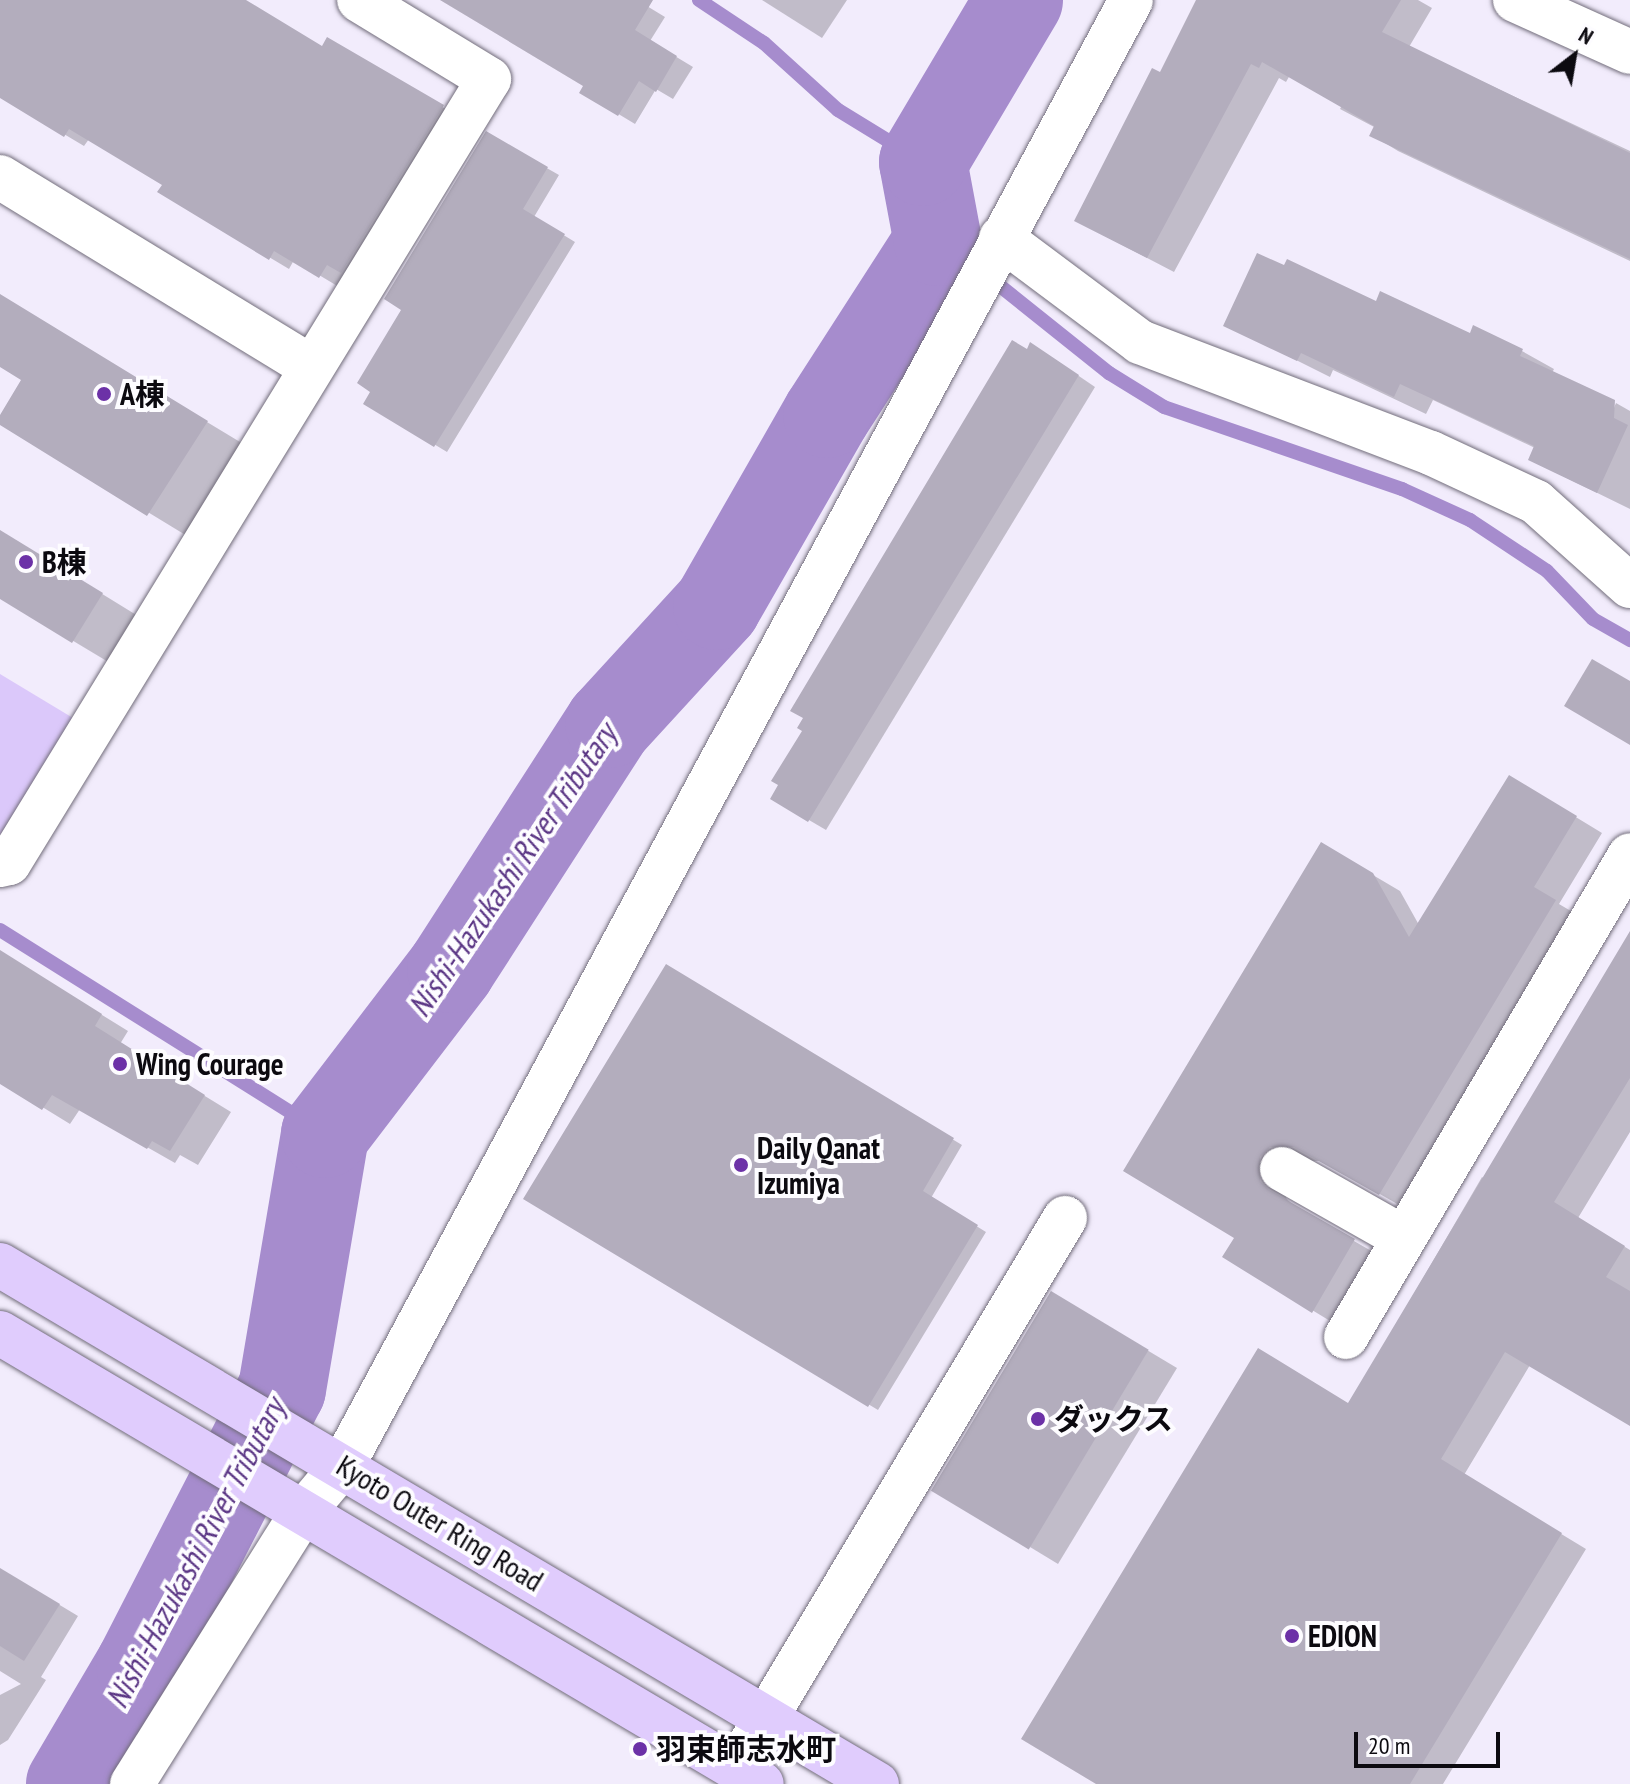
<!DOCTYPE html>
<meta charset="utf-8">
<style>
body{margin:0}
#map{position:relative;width:1630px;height:1784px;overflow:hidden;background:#f2ecfc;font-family:"PT Sans Narrow","Noto Sans JP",sans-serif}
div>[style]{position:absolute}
.green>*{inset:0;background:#dbc8fa}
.shadow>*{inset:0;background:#0003}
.stream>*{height:14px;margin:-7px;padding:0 7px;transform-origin:7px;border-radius:7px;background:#a68ccd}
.river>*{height:88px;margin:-44px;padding:0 44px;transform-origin:44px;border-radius:44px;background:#a68ccd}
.building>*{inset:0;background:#b3adbd;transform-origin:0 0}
.roads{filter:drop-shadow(0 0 2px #726d7b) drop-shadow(0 0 2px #726d7b)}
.minor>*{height:44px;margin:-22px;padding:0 22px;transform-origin:22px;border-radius:22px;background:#fff}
.major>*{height:44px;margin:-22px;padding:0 22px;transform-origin:22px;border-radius:22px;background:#e0ccfd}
.dots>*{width:22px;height:22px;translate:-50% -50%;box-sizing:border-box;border:4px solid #fdfcff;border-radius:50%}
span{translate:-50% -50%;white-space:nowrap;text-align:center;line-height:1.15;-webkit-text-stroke:8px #fdfcff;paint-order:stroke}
.poi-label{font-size:30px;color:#0c0a10;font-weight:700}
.left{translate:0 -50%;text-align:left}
.street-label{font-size:30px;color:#0c0a10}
.water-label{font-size:32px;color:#5b3685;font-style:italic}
.north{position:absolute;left:1534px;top:16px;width:80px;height:80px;-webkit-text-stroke:6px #fdfcff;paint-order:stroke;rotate:31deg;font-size:22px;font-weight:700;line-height:32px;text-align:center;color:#0c0a10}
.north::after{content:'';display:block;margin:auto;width:28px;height:36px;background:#0c0a10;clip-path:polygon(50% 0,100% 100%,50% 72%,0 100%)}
.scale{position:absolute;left:1354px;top:1732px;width:146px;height:36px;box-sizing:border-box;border:4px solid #0c0a10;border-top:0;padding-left:10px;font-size:24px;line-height:28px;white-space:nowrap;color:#0c0a10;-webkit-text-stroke:6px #fdfcff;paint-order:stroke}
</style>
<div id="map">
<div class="green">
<i style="clip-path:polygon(0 674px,73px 718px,0 837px)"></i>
</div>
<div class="shadow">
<i style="clip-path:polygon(0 0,244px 0,323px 48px,328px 40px,461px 118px,339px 287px,294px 260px,289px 269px,160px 192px,164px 184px,89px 139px,84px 146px,32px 115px,0 84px)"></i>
<i style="clip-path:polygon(444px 0,637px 0,665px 17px,650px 41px,693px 67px,673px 99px,656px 89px,635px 124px,582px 92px,586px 85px)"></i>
<i style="clip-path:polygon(762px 0,847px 0,822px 38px)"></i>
<i style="clip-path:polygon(1198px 0,1418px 0,1432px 8px,1409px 47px,1630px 151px,1630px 261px,1398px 151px,1372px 135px,1376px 128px,1340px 109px,1343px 103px,1290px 75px,1286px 82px,1279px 78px,1174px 272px,1103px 235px,1160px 74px)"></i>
<i style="clip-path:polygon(487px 134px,559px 175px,534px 217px,575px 242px,447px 452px,366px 403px,404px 309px)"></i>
<i style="clip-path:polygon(0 297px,250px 448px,192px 539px,0 422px,24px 379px,0 365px)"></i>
<i style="clip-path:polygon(1377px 304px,1522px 351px,1554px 369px,1552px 373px,1609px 420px,1616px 403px,1630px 411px,1630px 509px,1530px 460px,1535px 448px,1433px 400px,1426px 414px,1333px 370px,1330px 377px,1226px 325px)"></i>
<i style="clip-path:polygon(1028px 351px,1048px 355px,1095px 387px,826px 830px,773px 799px,804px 730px)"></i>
<i style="clip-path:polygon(0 531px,138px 616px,110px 663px,0 597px)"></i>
<i style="clip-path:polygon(1510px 777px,1602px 833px,1559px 904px,1581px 917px,1406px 1209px,1322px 1161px,1297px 1161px,1286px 1173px,1286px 1198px,1295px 1207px,1380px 1256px,1340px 1327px,1225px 1257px,1236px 1237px,1322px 845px,1400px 891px,1419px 925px)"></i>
<i style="clip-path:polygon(1630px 939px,1630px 1132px,1578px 1218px,1630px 1250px,1630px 1424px,1530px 1365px,1464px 1475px,1586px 1549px,1443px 1784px,1100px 1784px,1349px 1405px,1482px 1177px,1486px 1180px)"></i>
<i style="clip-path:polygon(0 952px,128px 1031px,120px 1044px,231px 1112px,198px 1165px,180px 1155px,175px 1163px,80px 1109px,70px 1124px,0 1081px)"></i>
<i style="clip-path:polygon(666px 966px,962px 1145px,931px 1198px,986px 1232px,878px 1410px,526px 1198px)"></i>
<i style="clip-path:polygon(1080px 1310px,1177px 1368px,1058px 1564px,1030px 1547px)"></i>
<i style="clip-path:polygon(0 1569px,78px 1616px,41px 1677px,46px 1680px,8px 1740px,0 1745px,0 1695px,21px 1684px,0 1671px)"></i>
</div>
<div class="stream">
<i style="left:699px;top:0;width:78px;rotate:33.5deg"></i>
<i style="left:764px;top:43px;width:100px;rotate:42.2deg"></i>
<i style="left:838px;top:110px;width:100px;rotate:31.5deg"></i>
<i style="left:938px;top:242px;width:25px;rotate:29deg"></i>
<i style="left:960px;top:254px;width:191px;rotate:38.6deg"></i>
<i style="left:1109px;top:373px;width:65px;rotate:31.7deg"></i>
<i style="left:1164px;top:407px;width:252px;rotate:19deg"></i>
<i style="left:1402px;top:489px;width:75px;rotate:24.5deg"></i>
<i style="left:1470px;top:520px;width:92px;rotate:33.5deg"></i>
<i style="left:1547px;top:571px;width:66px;rotate:46.2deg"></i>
<i style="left:1593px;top:619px;width:43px;rotate:29.6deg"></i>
<i style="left:0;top:930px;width:384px;rotate:32.1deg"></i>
</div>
<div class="river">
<i style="left:70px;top:1784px;width:138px;rotate:-59.5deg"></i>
<i style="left:140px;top:1665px;width:310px;rotate:-62.8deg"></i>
<i style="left:282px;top:1389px;width:259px;rotate:-80.4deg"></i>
<i style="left:325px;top:1134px;width:208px;rotate:-52.6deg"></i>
<i style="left:451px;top:969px;width:292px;rotate:-57.2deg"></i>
<i style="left:609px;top:724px;width:160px;rotate:-47.5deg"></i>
<i style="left:717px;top:606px;width:221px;rotate:-60.2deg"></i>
<i style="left:827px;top:414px;width:205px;rotate:-57.2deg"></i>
<i style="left:938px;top:242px;width:81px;rotate:-100.6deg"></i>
<i style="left:923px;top:162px;width:188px;rotate:-59.3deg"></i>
</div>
<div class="building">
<i style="clip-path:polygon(0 0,246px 0,322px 46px,327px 37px,444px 105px,341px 273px,327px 265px,319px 278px,274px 251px,269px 260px,157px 192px,162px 185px,69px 129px,64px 137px,0 98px)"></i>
<i style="clip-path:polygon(440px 0,653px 0,635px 30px,677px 56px,656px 92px,639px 81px,618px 116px,579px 93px,583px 86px)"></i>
<i style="clip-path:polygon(1196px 0,1401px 0,1382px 32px,1630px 153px,1630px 259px,1369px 136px,1374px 126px,1262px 62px,1259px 68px,1251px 64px,1147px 258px,1074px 221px,1152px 68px,1160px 72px)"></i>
<i style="clip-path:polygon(486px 131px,548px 167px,523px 209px,565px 234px,434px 447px,363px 404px,370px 392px,357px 383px,401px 310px,384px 299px)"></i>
<i style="clip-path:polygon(1257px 253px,1284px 265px,1287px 259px,1376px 301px,1380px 291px,1470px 333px,1473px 325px,1523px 349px,1520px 356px,1615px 400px,1614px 418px,1628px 425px,1597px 493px,1528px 460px,1534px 446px,1400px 384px,1394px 397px,1301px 353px,1297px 361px,1223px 326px)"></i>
<i style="clip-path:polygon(0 294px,208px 421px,147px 516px,0 425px,0 415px,21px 380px,0 367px)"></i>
<i style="clip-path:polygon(1012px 340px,1027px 349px,1030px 342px,1079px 375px,808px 822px,770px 799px,778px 785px,771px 781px,802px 731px,797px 728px,803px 718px,790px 711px)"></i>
<i style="clip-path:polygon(0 530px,103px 593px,72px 643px,0 599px)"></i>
<i style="clip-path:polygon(1592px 659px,1630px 681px,1630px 745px,1564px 706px)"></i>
<i style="clip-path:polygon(1509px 775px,1577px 816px,1534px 887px,1556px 900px,1379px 1195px,1294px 1147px,1270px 1147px,1260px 1157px,1260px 1181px,1269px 1190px,1355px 1239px,1312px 1313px,1222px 1257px,1234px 1238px,1123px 1171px,1321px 842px,1373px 873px,1409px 937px)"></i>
<i style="clip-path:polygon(1630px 931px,1630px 1078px,1554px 1202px,1625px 1246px,1606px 1277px,1630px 1291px,1630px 1426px,1505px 1352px,1441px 1459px,1562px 1533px,1410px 1784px,1096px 1784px,1021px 1739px,1258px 1348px,1348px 1403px)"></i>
<i style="clip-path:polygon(0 950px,102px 1014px,95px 1026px,205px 1095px,170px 1151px,152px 1141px,147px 1149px,52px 1095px,42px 1110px,0 1084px)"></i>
<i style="clip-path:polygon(666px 964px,954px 1138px,923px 1191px,978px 1225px,868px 1407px,523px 1199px)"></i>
<i style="left:1051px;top:1291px;width:114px;height:233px;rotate:31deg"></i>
<i style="clip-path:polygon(0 1568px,60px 1604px,24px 1661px,0 1646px)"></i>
</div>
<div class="roads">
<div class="minor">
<i style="left:1515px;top:0;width:126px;rotate:24.3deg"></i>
<i style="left:0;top:177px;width:364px;rotate:31.4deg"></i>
<i style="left:1001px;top:238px;width:174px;rotate:36.8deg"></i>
<i style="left:1140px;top:342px;width:311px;rotate:20.9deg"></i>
<i style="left:1431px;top:453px;width:116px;rotate:25deg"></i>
<i style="left:1536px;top:502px;width:126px;rotate:41.8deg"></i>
<i style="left:0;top:865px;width:9px;rotate:-13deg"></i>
<i style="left:9px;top:863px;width:919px;rotate:-58.52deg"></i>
<i style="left:489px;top:79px;width:152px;rotate:-148.7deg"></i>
<i style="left:1282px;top:1169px;width:140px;rotate:29.5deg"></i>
<i style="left:1346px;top:1337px;width:559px;rotate:-59.49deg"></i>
<i style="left:736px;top:1768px;width:641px;rotate:-59.11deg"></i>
<i style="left:132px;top:1784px;width:318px;rotate:-57.9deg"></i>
<i style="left:301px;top:1515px;width:65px;rotate:-50deg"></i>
<i style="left:343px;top:1465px;width:1663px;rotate:-61.72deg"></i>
</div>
<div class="major">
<i style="left:0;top:1265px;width:1019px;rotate:30.62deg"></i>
<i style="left:0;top:1333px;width:885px;rotate:30.62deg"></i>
</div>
</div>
<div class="dots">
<i style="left:104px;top:394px;background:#6c31a7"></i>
<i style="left:26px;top:562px;background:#6c31a7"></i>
<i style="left:120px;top:1064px;background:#6c31a7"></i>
<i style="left:741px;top:1165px;background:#6c31a7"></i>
<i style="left:1038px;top:1419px;background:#6c31a7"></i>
<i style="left:1292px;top:1636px;background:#6c31a7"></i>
<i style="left:640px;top:1749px;background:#6c31a7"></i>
</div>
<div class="poi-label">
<span class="left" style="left:120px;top:394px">A棟</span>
<span class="left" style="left:42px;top:562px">B棟</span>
<span class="left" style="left:136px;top:1064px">Wing Courage</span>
<span class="left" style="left:757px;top:1165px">Daily Qanat<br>Izumiya</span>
<span class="left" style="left:1054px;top:1419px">ダックス</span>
<span class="left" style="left:1308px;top:1636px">EDION</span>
<span class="left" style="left:656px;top:1749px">羽束師志水町</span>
</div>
<div class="street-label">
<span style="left:440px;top:1523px;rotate:31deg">Kyoto Outer Ring Road</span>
</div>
<div class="water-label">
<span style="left:512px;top:870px;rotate:-56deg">Nishi-Hazukashi River Tributary</span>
<span style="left:195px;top:1553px;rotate:-62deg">Nishi-Hazukashi River Tributary</span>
</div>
<div class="north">N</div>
<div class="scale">20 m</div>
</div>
